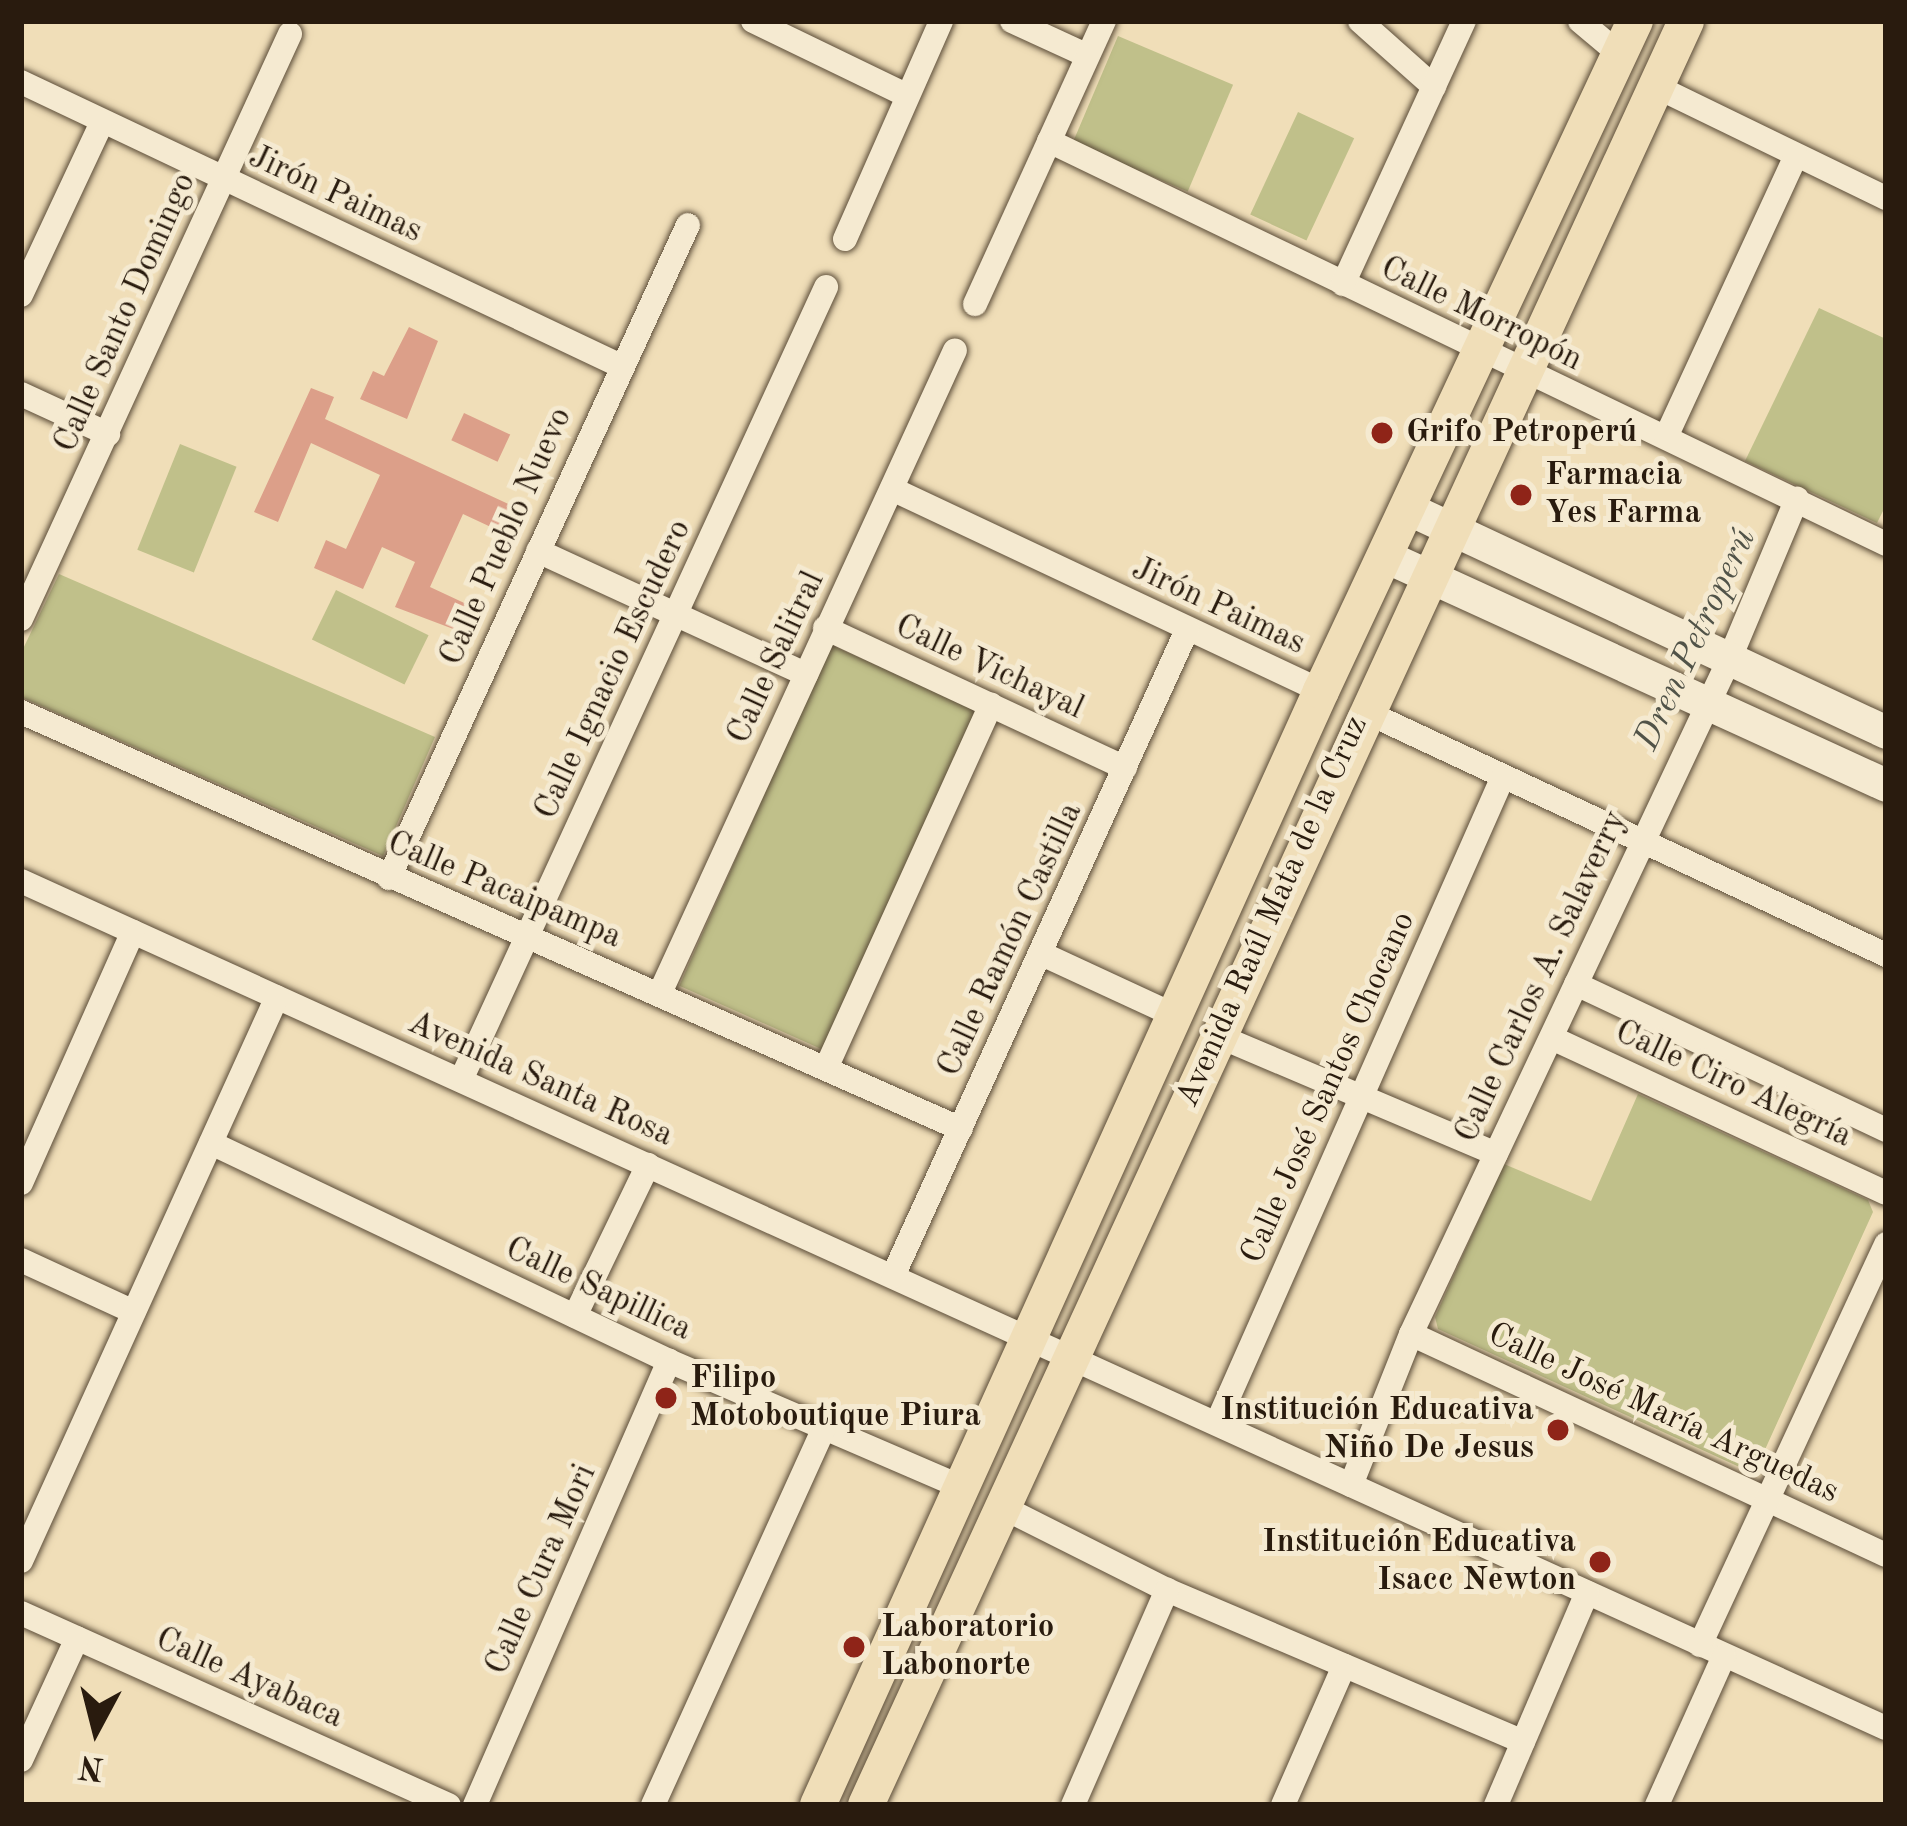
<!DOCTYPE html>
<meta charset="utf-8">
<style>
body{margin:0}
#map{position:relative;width:1907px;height:1826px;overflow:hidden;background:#f0deb8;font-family:"Old Standard TT",serif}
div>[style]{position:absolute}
.green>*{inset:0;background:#c0c08a;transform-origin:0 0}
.building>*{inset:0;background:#dc9f89;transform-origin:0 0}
.roads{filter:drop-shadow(0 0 3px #5b4c38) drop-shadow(0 0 3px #5b4c38)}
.street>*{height:24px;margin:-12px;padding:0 12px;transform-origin:12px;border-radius:12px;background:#f5ead1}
.secondary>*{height:33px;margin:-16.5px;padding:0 16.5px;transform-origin:16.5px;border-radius:16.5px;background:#f5ead1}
.primary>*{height:36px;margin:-18px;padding:0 18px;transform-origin:18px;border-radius:18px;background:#f0deb8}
.dots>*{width:33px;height:33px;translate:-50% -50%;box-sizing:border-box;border:6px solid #f5ead1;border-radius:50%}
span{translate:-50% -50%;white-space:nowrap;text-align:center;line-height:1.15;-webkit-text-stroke:10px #f5ead1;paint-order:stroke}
.street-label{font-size:33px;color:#291b0e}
.poi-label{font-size:33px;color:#291b0e;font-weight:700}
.left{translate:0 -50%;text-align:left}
.right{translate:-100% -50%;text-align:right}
.water-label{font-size:36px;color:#515348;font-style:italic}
.frame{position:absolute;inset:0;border:24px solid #291b0e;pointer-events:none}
.north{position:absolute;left:36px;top:1670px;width:120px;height:120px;-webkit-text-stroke:9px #f5ead1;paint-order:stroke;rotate:187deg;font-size:33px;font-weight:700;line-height:48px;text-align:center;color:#291b0e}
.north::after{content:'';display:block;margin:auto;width:42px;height:54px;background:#291b0e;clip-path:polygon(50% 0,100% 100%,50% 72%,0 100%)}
</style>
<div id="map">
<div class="green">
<i style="left:1118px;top:36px;width:125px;height:116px;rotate:23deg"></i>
<i style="left:1298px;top:112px;width:62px;height:113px;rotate:25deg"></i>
<i style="clip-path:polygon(1819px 308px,1886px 339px,1886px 505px,1877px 523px,1745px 461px)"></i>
<i style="left:180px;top:444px;width:61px;height:114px;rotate:22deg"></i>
<i style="clip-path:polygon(59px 574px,435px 737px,383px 856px,21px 697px,21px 653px)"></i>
<i style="left:336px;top:590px;width:103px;height:55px;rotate:26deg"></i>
<i style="left:831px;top:645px;width:159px;height:373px;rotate:24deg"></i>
<i style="clip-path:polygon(1638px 1094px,1868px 1200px,1873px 1212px,1758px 1465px,1746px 1470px,1438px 1329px,1435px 1317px,1504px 1164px,1591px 1201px)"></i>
</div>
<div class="building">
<i style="clip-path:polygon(409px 327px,438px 341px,407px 419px,360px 399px,373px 371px,384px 376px)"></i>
<i style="clip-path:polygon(311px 388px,334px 397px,325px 419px,519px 509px,508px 535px,463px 514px,430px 587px,475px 608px,464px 633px,395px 607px,415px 562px,382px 547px,363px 589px,314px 568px,326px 540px,346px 549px,380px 475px,311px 443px,278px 522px,254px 512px)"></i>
<i style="left:464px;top:413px;width:51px;height:30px;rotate:25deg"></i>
</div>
<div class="roads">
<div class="street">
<i style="left:753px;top:21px;width:170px;rotate:25.8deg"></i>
<i style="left:1012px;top:21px;width:81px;rotate:24.7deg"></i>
<i style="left:1360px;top:21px;width:99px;rotate:41.7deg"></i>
<i style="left:1580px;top:21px;width:48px;rotate:40deg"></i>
<i style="left:21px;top:82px;width:664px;rotate:25.33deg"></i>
<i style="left:1655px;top:86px;width:257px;rotate:25.9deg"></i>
<i style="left:1049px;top:141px;width:929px;rotate:25.71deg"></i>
<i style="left:845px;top:239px;width:238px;rotate:-66.2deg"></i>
<i style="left:1343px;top:284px;width:289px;rotate:-65.3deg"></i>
<i style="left:21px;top:295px;width:191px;rotate:-64.9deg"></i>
<i style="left:975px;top:304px;width:311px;rotate:-65.5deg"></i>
<i style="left:21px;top:394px;width:96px;rotate:24.7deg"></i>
<i style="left:1666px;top:437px;width:310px;rotate:-65.2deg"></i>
<i style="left:892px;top:489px;width:474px;rotate:25.2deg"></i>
<i style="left:538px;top:551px;width:295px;rotate:24.7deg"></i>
<i style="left:21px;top:619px;width:644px;rotate:-65.31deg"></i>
<i style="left:825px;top:628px;width:331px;rotate:25deg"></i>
<i style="left:1364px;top:711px;width:576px;rotate:25.05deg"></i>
<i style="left:21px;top:712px;width:1028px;rotate:23.92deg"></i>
<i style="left:389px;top:878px;width:718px;rotate:-65.4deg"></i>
<i style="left:21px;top:881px;width:2048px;rotate:24.43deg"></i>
<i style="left:1042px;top:954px;width:145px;rotate:24.8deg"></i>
<i style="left:1576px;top:984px;width:343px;rotate:25.2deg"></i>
<i style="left:660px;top:993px;width:707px;rotate:-65.35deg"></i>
<i style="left:1216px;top:1035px;width:304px;rotate:23deg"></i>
<i style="left:1552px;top:1038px;width:368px;rotate:24.9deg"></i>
<i style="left:827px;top:1066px;width:397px;rotate:-65.6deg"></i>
<i style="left:461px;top:1080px;width:873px;rotate:-65.28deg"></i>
<i style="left:211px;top:1143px;width:507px;rotate:25.45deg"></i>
<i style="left:669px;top:1361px;width:319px;rotate:23.3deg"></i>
<i style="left:21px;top:1183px;width:275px;rotate:-66deg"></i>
<i style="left:21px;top:1260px;width:124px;rotate:24.7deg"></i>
<i style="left:893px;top:1276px;width:710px;rotate:-65.53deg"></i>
<i style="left:575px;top:1316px;width:168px;rotate:-64.2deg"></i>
<i style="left:1411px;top:1334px;width:524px;rotate:24.95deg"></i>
<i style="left:1217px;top:1423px;width:704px;rotate:-66.13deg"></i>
<i style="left:1351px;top:1485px;width:162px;rotate:-68.3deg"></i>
<i style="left:1411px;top:1334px;width:747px;rotate:-64.74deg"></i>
<i style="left:1730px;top:658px;width:173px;rotate:-67.2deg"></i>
<i style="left:1006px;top:1509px;width:180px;rotate:26.7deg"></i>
<i style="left:1167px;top:1590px;width:387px;rotate:23.1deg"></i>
<i style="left:21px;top:1561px;width:619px;rotate:-65.59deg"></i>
<i style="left:21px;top:1613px;width:469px;rotate:24.2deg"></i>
<i style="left:1700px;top:1645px;width:442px;rotate:-65.1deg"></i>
<i style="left:21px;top:1760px;width:134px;rotate:-65.3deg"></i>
<i style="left:475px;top:1805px;width:485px;rotate:-66.4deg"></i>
<i style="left:653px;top:1805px;width:414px;rotate:-65.6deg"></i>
<i style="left:1073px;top:1805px;width:235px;rotate:-66.4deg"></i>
<i style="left:1283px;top:1805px;width:152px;rotate:-66.3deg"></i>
<i style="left:1496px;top:1805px;width:231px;rotate:-66.8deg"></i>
<i style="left:1657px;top:1805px;width:163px;rotate:-65.8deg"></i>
</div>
<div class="secondary">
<i style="left:1407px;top:508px;width:529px;rotate:25.06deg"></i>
<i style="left:1385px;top:556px;width:551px;rotate:24.56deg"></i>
</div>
<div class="primary">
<i style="left:818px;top:1805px;width:1222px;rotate:-65.7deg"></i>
<i style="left:1321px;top:691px;width:740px;rotate:-64.89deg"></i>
<i style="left:866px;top:1805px;width:1963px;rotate:-65.31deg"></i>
</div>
</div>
<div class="dots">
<i style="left:1382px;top:433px;background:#8f2418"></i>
<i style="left:1521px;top:495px;background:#8f2418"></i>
<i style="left:666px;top:1398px;background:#8f2418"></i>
<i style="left:1558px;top:1430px;background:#8f2418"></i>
<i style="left:1600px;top:1562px;background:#8f2418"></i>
<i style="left:854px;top:1647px;background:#8f2418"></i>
</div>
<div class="street-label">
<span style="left:335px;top:195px;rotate:25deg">Jirón Paimas</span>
<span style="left:126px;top:313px;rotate:-66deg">Calle Santo Domingo</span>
<span style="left:1481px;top:315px;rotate:26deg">Calle Morropón</span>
<span style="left:507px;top:537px;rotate:-66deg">Calle Pueblo Nuevo</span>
<span style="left:1218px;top:607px;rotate:25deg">Jirón Paimas</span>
<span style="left:777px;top:658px;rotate:-65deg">Calle Salitral</span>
<span style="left:989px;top:668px;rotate:25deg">Calle Vichayal</span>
<span style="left:614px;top:670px;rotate:-65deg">Calle Ignacio Escudero</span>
<span style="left:504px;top:891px;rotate:23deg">Calle Pacaipampa</span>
<span style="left:1273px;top:912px;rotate:-66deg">Avenida Raúl Mata de la Cruz</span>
<span style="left:1011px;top:940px;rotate:-65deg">Calle Ramón Castilla</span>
<span style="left:1542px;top:977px;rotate:-65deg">Calle Carlos A. Salaverry</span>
<span style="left:540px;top:1080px;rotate:24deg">Avenida Santa Rosa</span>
<span style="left:1733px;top:1085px;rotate:25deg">Calle Ciro Alegría</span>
<span style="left:1329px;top:1088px;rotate:-66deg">Calle José Santos Chocano</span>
<span style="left:598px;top:1290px;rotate:25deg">Calle Sapillica</span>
<span style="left:1663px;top:1414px;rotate:25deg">Calle José María Arguedas</span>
<span style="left:542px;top:1570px;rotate:-66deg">Calle Cura Mori</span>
<span style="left:249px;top:1679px;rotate:24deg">Calle Ayabaca</span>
</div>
<div class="poi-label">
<span class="left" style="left:1406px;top:433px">Grifo Petroperú</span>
<span class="left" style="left:1545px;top:495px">Farmacia<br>Yes Farma</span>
<span class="left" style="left:690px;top:1398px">Filipo<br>Motoboutique Piura</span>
<span class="right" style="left:1534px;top:1430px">Institución Educativa<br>Niño De Jesus</span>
<span class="right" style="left:1576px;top:1562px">Institución Educativa<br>Isacc Newton</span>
<span class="left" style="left:881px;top:1647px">Laboratorio<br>Labonorte</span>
</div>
<div class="water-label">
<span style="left:1697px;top:640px;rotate:-65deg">Dren Petroperú</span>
</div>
<div class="frame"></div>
<div class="north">N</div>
</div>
